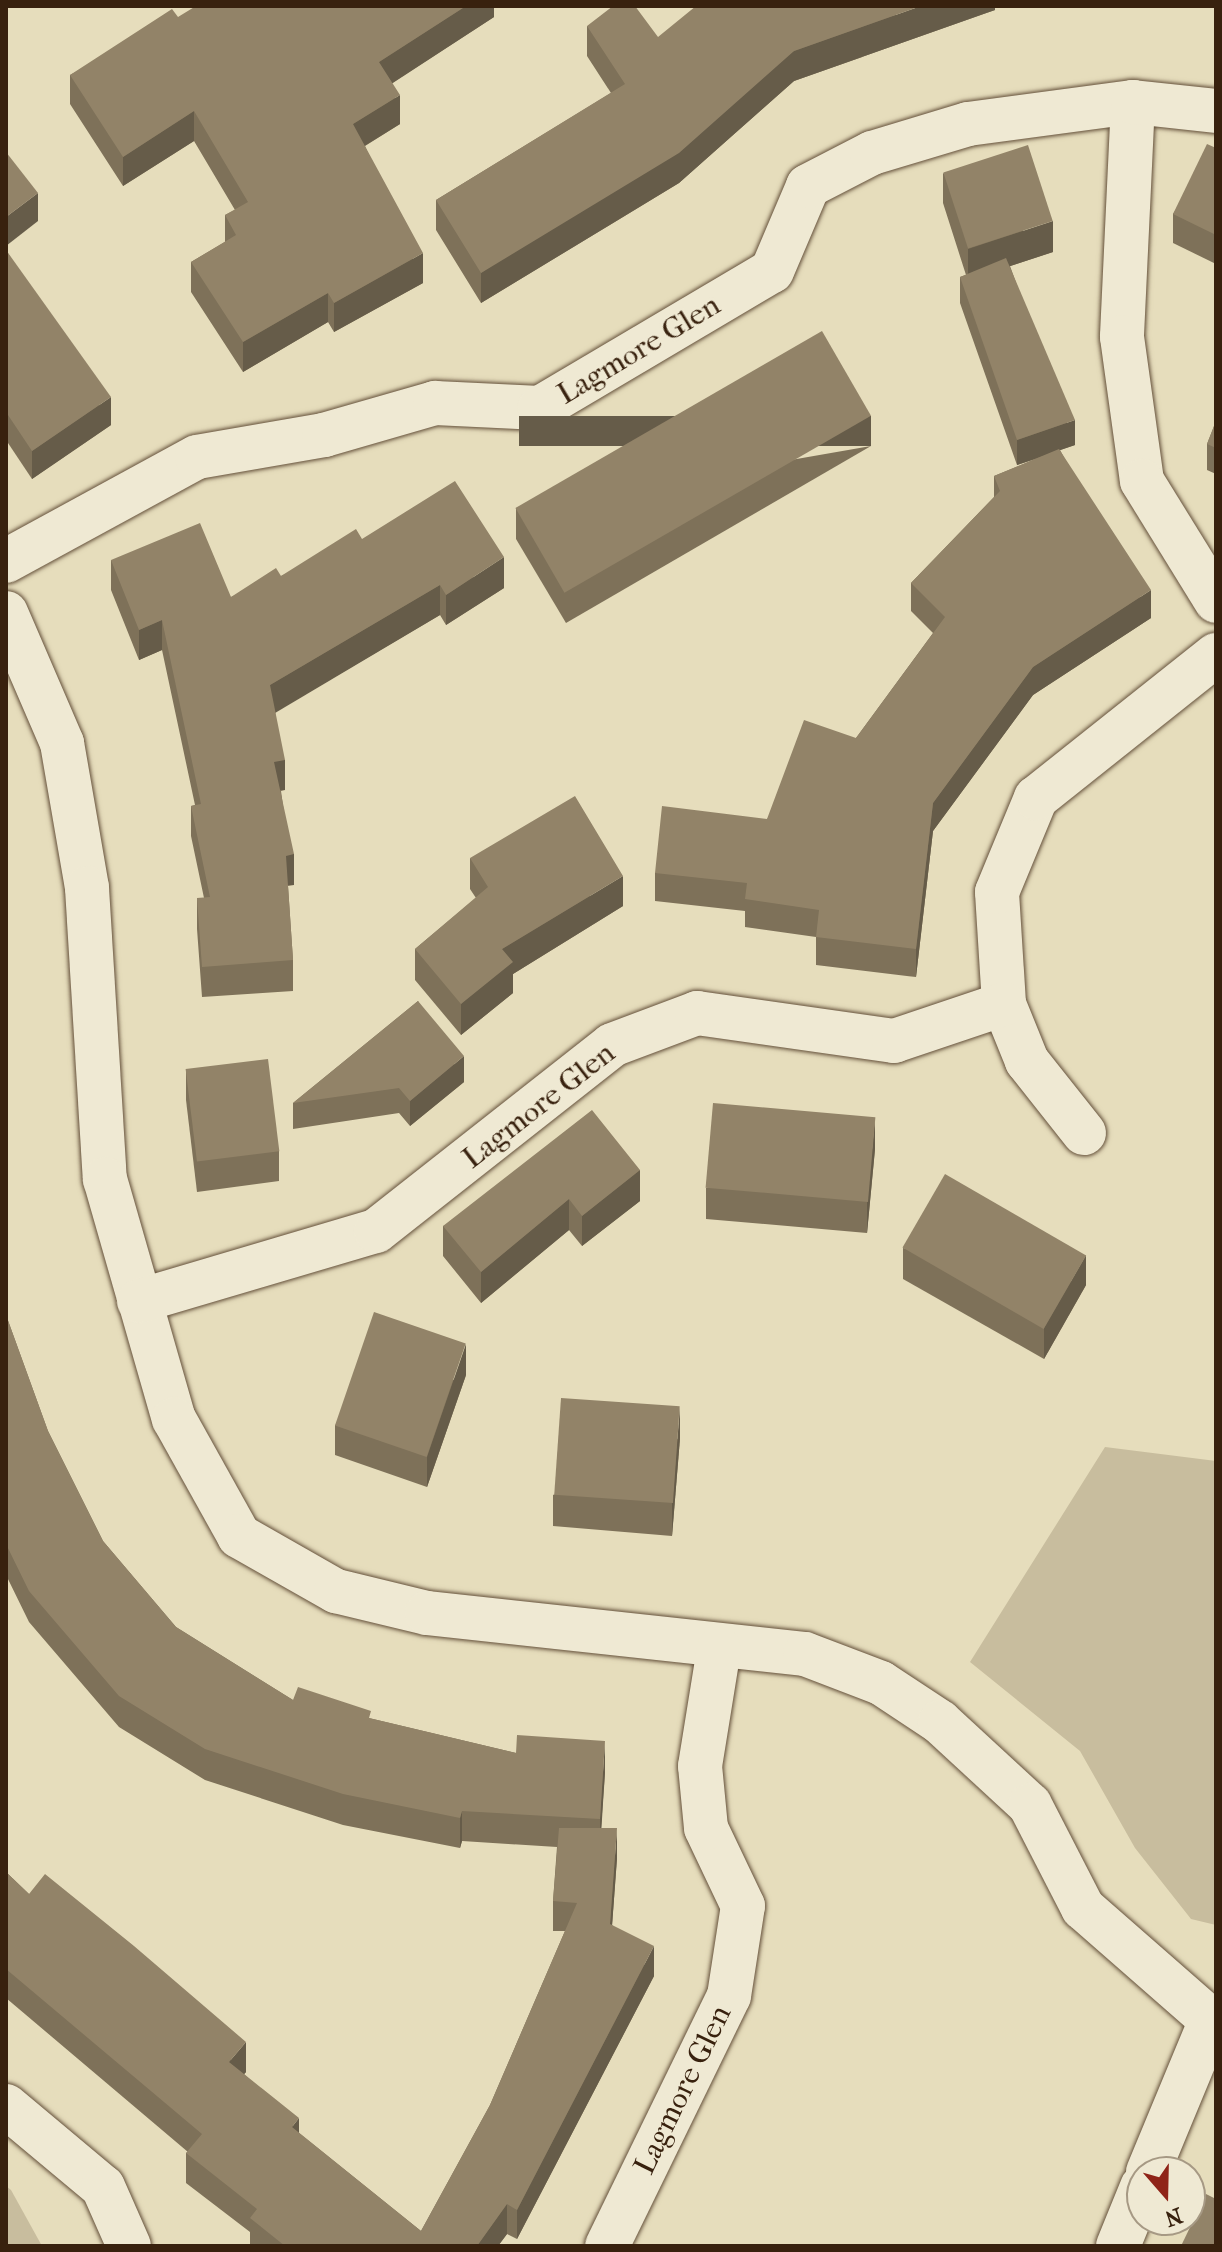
<!DOCTYPE html>
<style>
body{margin:0}
#map{position:relative;width:1222px;height:2252px;overflow:hidden;background:#e6ddbc;font-family:"IM FELL French Canon",serif}
div>[style]{position:absolute}
.green>*{inset:0;background:#c8bd9e}
.roads{filter:drop-shadow(0 0 2px #64503a) drop-shadow(0 0 2px #64503a)}
.minor>*{height:44px;margin:-22px;padding:0 22px;transform-origin:22px;border-radius:22px;background:#efe9d3}
.wall>*{inset:0;background:#7e7159}
.shaded-wall>*{inset:0;background:#665c49;transform-origin:0 0}
.building>*{inset:0;background:#928368;transform-origin:0 0}
span{translate:-50% -50%;white-space:nowrap;text-align:center;line-height:1.15;-webkit-text-stroke:6px #efe9d3;paint-order:stroke}
.street-label{font-size:30px;color:#38210e}
.frame{position:absolute;inset:0;border:8px solid #38210e;pointer-events:none}
.north{position:absolute;left:1126px;top:2156px;width:80px;height:80px;box-sizing:border-box;background:#efe9d3;border:2px solid #a69984;border-radius:50%;rotate:160deg;font-size:22px;font-weight:700;line-height:32px;text-align:center;color:#38210e}
.north::after{content:'';display:block;margin:auto;width:28px;height:36px;background:#8f2418;clip-path:polygon(50% 0,100% 100%,50% 72%,0 100%)}
</style>
<div id="map">
<div class="green">
<i style="clip-path:polygon(1105px 1447px,1216px 1461px,1216px 1925px,1191px 1919px,1135px 1848px,1080px 1751px,970px 1662px)"></i>
<i style="clip-path:polygon(6px 2186px,11px 2190px,42px 2246px,6px 2246px)"></i>
</div>
<div class="roads">
<div class="minor">
<i style="left:1133px;top:102px;width:235px;rotate:92.7deg"></i>
<i style="left:1122px;top:337px;width:145px;rotate:82.1deg"></i>
<i style="left:1142px;top:481px;width:141px;rotate:58.3deg"></i>
<i style="left:6px;top:561px;width:217px;rotate:-28.6deg"></i>
<i style="left:197px;top:457px;width:129px;rotate:-9.8deg"></i>
<i style="left:324px;top:435px;width:116px;rotate:-16.1deg"></i>
<i style="left:435px;top:403px;width:105px;rotate:2.7deg"></i>
<i style="left:540px;top:408px;width:269px;rotate:-30.6deg"></i>
<i style="left:772px;top:271px;width:92px;rotate:-67deg"></i>
<i style="left:808px;top:186px;width:72px;rotate:-27.3deg"></i>
<i style="left:872px;top:153px;width:100px;rotate:-16.8deg"></i>
<i style="left:968px;top:124px;width:166px;rotate:-7.6deg"></i>
<i style="left:1133px;top:102px;width:83px;rotate:6.2deg"></i>
<i style="left:6px;top:613px;width:142px;rotate:66.7deg"></i>
<i style="left:62px;top:743px;width:147px;rotate:80.2deg"></i>
<i style="left:87px;top:888px;width:292px;rotate:86.5deg"></i>
<i style="left:105px;top:1179px;width:250px;rotate:74deg"></i>
<i style="left:174px;top:1419px;width:134px;rotate:60.9deg"></i>
<i style="left:239px;top:1536px;width:112px;rotate:29.6deg"></i>
<i style="left:336px;top:1591px;width:94px;rotate:13.6deg"></i>
<i style="left:427px;top:1613px;width:380px;rotate:6.2deg"></i>
<i style="left:805px;top:1654px;width:81px;rotate:20.9deg"></i>
<i style="left:881px;top:1683px;width:71px;rotate:33.5deg"></i>
<i style="left:940px;top:1722px;width:122px;rotate:42.7deg"></i>
<i style="left:1030px;top:1805px;width:116px;rotate:62.8deg"></i>
<i style="left:1083px;top:1908px;width:170px;rotate:41.2deg"></i>
<i style="left:1084px;top:1133px;width:92px;rotate:-128.4deg"></i>
<i style="left:1027px;top:1061px;width:61px;rotate:-112deg"></i>
<i style="left:1004px;top:1004px;width:112px;rotate:-93.6deg"></i>
<i style="left:997px;top:892px;width:102px;rotate:-67.5deg"></i>
<i style="left:1036px;top:798px;width:230px;rotate:-38.5deg"></i>
<i style="left:139px;top:1301px;width:247px;rotate:-16.5deg"></i>
<i style="left:376px;top:1231px;width:300px;rotate:-38.2deg"></i>
<i style="left:612px;top:1045px;width:91px;rotate:-20.6deg"></i>
<i style="left:697px;top:1013px;width:199px;rotate:8.1deg"></i>
<i style="left:894px;top:1041px;width:116px;rotate:-18.6deg"></i>
<i style="left:6px;top:2106px;width:126px;rotate:39.9deg"></i>
<i style="left:103px;top:2187px;width:64px;rotate:66.2deg"></i>
<i style="left:1148px;top:2172px;width:165px;rotate:-67.5deg"></i>
<i style="left:607px;top:2246px;width:278px;rotate:-64deg"></i>
<i style="left:729px;top:1996px;width:91px;rotate:-81.2deg"></i>
<i style="left:743px;top:1906px;width:86px;rotate:-115.4deg"></i>
<i style="left:706px;top:1828px;width:62px;rotate:-95.5deg"></i>
<i style="left:700px;top:1766px;width:119px;rotate:-80.8deg"></i>
<i style="left:1118px;top:2246px;width:64px;rotate:-67.9deg"></i>
</div>
</div>
<div class="wall">
<i style="clip-path:polygon(494px 6px,494px 17px,392px 83px,400px 124px,365px 146px,423px 283px,334px 332px,328px 322px,243px 372px,191px 292px,191px 262px,225px 242px,225px 215px,235px 210px,194px 141px,123px 186px,70px 104px,70px 75px,178px 17px)"></i>
<i style="clip-path:polygon(995px 6px,995px 10px,794px 81px,679px 183px,481px 303px,436px 230px,436px 200px,611px 93px,587px 56px,587px 26px,658px 37px)"></i>
<i style="clip-path:polygon(1216px 148px,1216px 264px,1173px 243px,1173px 214px)"></i>
<i style="clip-path:polygon(943px 173px,1053px 252px,1010px 266px,1075px 445px,1060px 450px,1151px 618px,1033px 695px,933px 831px,916px 977px,816px 965px,816px 937px,745px 927px,745px 911px,655px 901px,655px 873px,767px 819px,856px 738px,933px 633px,911px 611px,911px 583px,994px 497px,994px 476px,1036px 459px,1017px 465px,960px 303px,960px 277px,966px 275px,943px 203px)"></i>
<i style="clip-path:polygon(6px 250px,111px 425px,32px 479px,6px 440px)"></i>
<i style="clip-path:polygon(1216px 421px,1216px 474px,1207px 470px,1207px 444px)"></i>
<i style="clip-path:polygon(871px 446px,566px 623px,516px 539px,516px 508px)"></i>
<i style="clip-path:polygon(362px 539px,504px 588px,446px 625px,440px 615px,275px 712px,285px 790px,281px 791px,294px 885px,288px 886px,293px 960px,293px 991px,202px 997px,197px 929px,197px 898px,204px 898px,191px 836px,191px 806px,195px 805px,162px 650px,139px 660px,111px 590px,111px 560px,231px 597px,281px 576px)"></i>
<i style="clip-path:polygon(470px 858px,623px 906px,513px 974px,513px 993px,461px 1035px,415px 980px,415px 949px,476px 898px,470px 889px)"></i>
<i style="clip-path:polygon(418px 1001px,464px 1082px,410px 1126px,399px 1113px,293px 1129px,293px 1103px)"></i>
<i style="clip-path:polygon(186px 1069px,279px 1151px,279px 1181px,197px 1192px,186px 1100px)"></i>
<i style="clip-path:polygon(875px 1149px,867px 1233px,706px 1219px,706px 1188px)"></i>
<i style="clip-path:polygon(640px 1170px,640px 1201px,582px 1246px,569px 1230px,481px 1303px,443px 1256px,443px 1226px)"></i>
<i style="clip-path:polygon(903px 1248px,1086px 1285px,1044px 1359px,903px 1279px)"></i>
<i style="clip-path:polygon(6px 1315px,48px 1431px,103px 1541px,176px 1627px,293px 1700px,516px 1753px,605px 1772px,601px 1828px,617px 1858px,612px 1925px,654px 1976px,517px 2239px,507px 2234px,498px 2246px,250px 2246px,250px 2232px,186px 2183px,186px 2153px,188px 2152px,6px 1998px,6px 1872px,29px 1894px,246px 2072px,244px 2074px,299px 2133px,421px 2231px,490px 2105px,565px 1931px,553px 1931px,553px 1901px,557px 1847px,462px 1841px,460px 1848px,343px 1825px,205px 1780px,119px 1727px,29px 1622px,6px 1575px)"></i>
<i style="clip-path:polygon(466px 1375px,427px 1487px,335px 1455px,335px 1425px)"></i>
<i style="clip-path:polygon(680px 1438px,672px 1536px,553px 1526px,553px 1495px)"></i>
</div>
<div class="shaded-wall">
<i style="clip-path:polygon(466px 6px,494px 6px,494px 17px,379px 92px,379px 62px)"></i>
<i style="clip-path:polygon(921px 6px,995px 6px,995px 10px,794px 81px,679px 183px,481px 303px,481px 273px,794px 51px)"></i>
<i style="clip-path:polygon(400px 95px,400px 124px,353px 153px,353px 124px)"></i>
<i style="clip-path:polygon(194px 111px,194px 141px,123px 186px,123px 157px)"></i>
<i style="clip-path:polygon(38px 193px,38px 221px,6px 246px,6px 217px)"></i>
<i style="clip-path:polygon(1053px 221px,1053px 252px,968px 280px,968px 249px)"></i>
<i style="clip-path:polygon(423px 253px,423px 283px,334px 332px,334px 303px)"></i>
<i style="clip-path:polygon(328px 293px,328px 322px,243px 372px,243px 342px)"></i>
<i style="clip-path:polygon(111px 397px,111px 425px,32px 479px,32px 451px)"></i>
<i style="left:871px;top:416px;width:30px;height:352px;rotate:90deg"></i>
<i style="clip-path:polygon(1075px 420px,1075px 445px,1017px 465px,1017px 440px)"></i>
<i style="clip-path:polygon(504px 557px,504px 588px,446px 625px,446px 595px)"></i>
<i style="clip-path:polygon(440px 585px,440px 615px,270px 716px,270px 685px)"></i>
<i style="clip-path:polygon(1151px 590px,1151px 618px,1033px 695px,933px 831px,916px 977px,916px 949px,933px 803px,1033px 667px)"></i>
<i style="clip-path:polygon(162px 620px,162px 650px,139px 660px,139px 630px)"></i>
<i style="left:285px;top:760px;width:30px;height:11px;rotate:90deg"></i>
<i style="left:294px;top:854px;width:31px;height:8px;rotate:90deg"></i>
<i style="clip-path:polygon(623px 876px,623px 906px,513px 974px,513px 993px,461px 1035px,461px 1004px,502px 949px)"></i>
<i style="clip-path:polygon(464px 1056px,464px 1082px,410px 1126px,410px 1101px)"></i>
<i style="clip-path:polygon(875px 1118px,875px 1149px,867px 1233px,867px 1203px)"></i>
<i style="clip-path:polygon(640px 1170px,640px 1201px,582px 1246px,582px 1216px)"></i>
<i style="clip-path:polygon(569px 1199px,569px 1230px,481px 1303px,481px 1272px)"></i>
<i style="clip-path:polygon(1086px 1255px,1086px 1285px,1044px 1359px,1044px 1328px)"></i>
<i style="clip-path:polygon(466px 1344px,466px 1375px,427px 1487px,427px 1457px)"></i>
<i style="clip-path:polygon(680px 1407px,680px 1438px,672px 1536px,672px 1505px)"></i>
<i style="clip-path:polygon(605px 1741px,605px 1772px,600px 1850px,600px 1819px)"></i>
<i style="clip-path:polygon(462px 1811px,462px 1841px,460px 1848px,460px 1818px)"></i>
<i style="clip-path:polygon(617px 1828px,617px 1858px,610px 1954px,610px 1924px)"></i>
<i style="clip-path:polygon(654px 1946px,654px 1976px,517px 2239px,517px 2210px)"></i>
<i style="clip-path:polygon(246px 2042px,246px 2072px,229px 2091px,229px 2062px)"></i>
<i style="clip-path:polygon(299px 2118px,299px 2147px,292px 2127px)"></i>
<i style="clip-path:polygon(507px 2204px,507px 2234px,498px 2246px,477px 2246px)"></i>
</div>
<div class="building">
<i style="clip-path:polygon(196px 6px,466px 6px,379px 62px,400px 95px,353px 124px,423px 253px,334px 303px,328px 293px,243px 342px,191px 262px,236px 235px,225px 215px,248px 202px,194px 111px,123px 157px,70px 75px,172px 9px,178px 17px)"></i>
<i style="clip-path:polygon(613px 6px,635px 6px,658px 37px,696px 6px,921px 6px,794px 51px,679px 153px,481px 273px,436px 200px,625px 84px,587px 26px)"></i>
<i style="clip-path:polygon(1207px 144px,1216px 148px,1216px 235px,1173px 214px)"></i>
<i style="left:1028px;top:145px;width:80px;height:89px;rotate:72deg"></i>
<i style="clip-path:polygon(6px 152px,38px 193px,6px 217px)"></i>
<i style="clip-path:polygon(6px 250px,111px 397px,32px 451px,6px 412px)"></i>
<i style="clip-path:polygon(1006px 258px,1075px 420px,1017px 440px,960px 277px)"></i>
<i style="left:822px;top:331px;width:98px;height:354px;rotate:60deg"></i>
<i style="clip-path:polygon(1216px 421px,1216px 448px,1207px 444px)"></i>
<i style="clip-path:polygon(1059px 449px,1151px 590px,1033px 667px,933px 803px,916px 949px,816px 937px,819px 910px,745px 899px,747px 883px,655px 873px,662px 806px,767px 819px,804px 720px,856px 738px,945px 617px,911px 583px,1000px 491px,994px 476px)"></i>
<i style="clip-path:polygon(455px 481px,504px 557px,446px 595px,440px 585px,270px 685px,285px 760px,274px 762px,294px 854px,286px 856px,293px 960px,202px 967px,197px 898px,210px 897px,191px 806px,201px 804px,162px 620px,139px 630px,111px 560px,200px 523px,231px 597px,276px 568px,281px 576px,356px 529px,362px 539px)"></i>
<i style="clip-path:polygon(575px 796px,623px 876px,502px 949px,513px 962px,461px 1004px,415px 949px,488px 887px,470px 858px)"></i>
<i style="clip-path:polygon(418px 1001px,464px 1056px,410px 1101px,399px 1088px,293px 1103px)"></i>
<i style="left:268px;top:1059px;width:93px;height:83px;rotate:83deg"></i>
<i style="left:713px;top:1103px;width:163px;height:85px;rotate:5deg"></i>
<i style="clip-path:polygon(592px 1110px,640px 1170px,582px 1216px,569px 1199px,481px 1272px,443px 1226px)"></i>
<i style="left:945px;top:1174px;width:163px;height:85px;rotate:30deg"></i>
<i style="left:374px;top:1312px;width:97px;height:120px;rotate:19deg"></i>
<i style="clip-path:polygon(6px 1315px,48px 1431px,103px 1541px,176px 1627px,293px 1700px,298px 1687px,371px 1711px,369px 1718px,516px 1753px,517px 1735px,605px 1741px,600px 1819px,462px 1811px,460px 1818px,343px 1794px,205px 1749px,119px 1696px,29px 1591px,6px 1544px)"></i>
<i style="left:561px;top:1398px;width:119px;height:97px;rotate:4deg"></i>
<i style="clip-path:polygon(559px 1828px,617px 1828px,610px 1924px,654px 1946px,517px 2210px,507px 2204px,477px 2246px,285px 2246px,250px 2218px,257px 2209px,186px 2153px,202px 2134px,6px 1969px,6px 1872px,29px 1894px,45px 1874px,134px 1946px,246px 2042px,229px 2062px,299px 2118px,292px 2127px,421px 2231px,490px 2105px,577px 1903px,553px 1901px)"></i>
<i style="clip-path:polygon(1206px 2194px,1216px 2199px,1216px 2246px,1181px 2246px)"></i>
</div>
<div class="street-label">
<span style="left:639px;top:350px;rotate:-31deg">Lagmore Glen</span>
<span style="left:539px;top:1106px;rotate:-38deg">Lagmore Glen</span>
<span style="left:683px;top:2090px;rotate:-64deg">Lagmore Glen</span>
</div>
<div class="frame"></div>
<div class="north">N</div>
</div>
